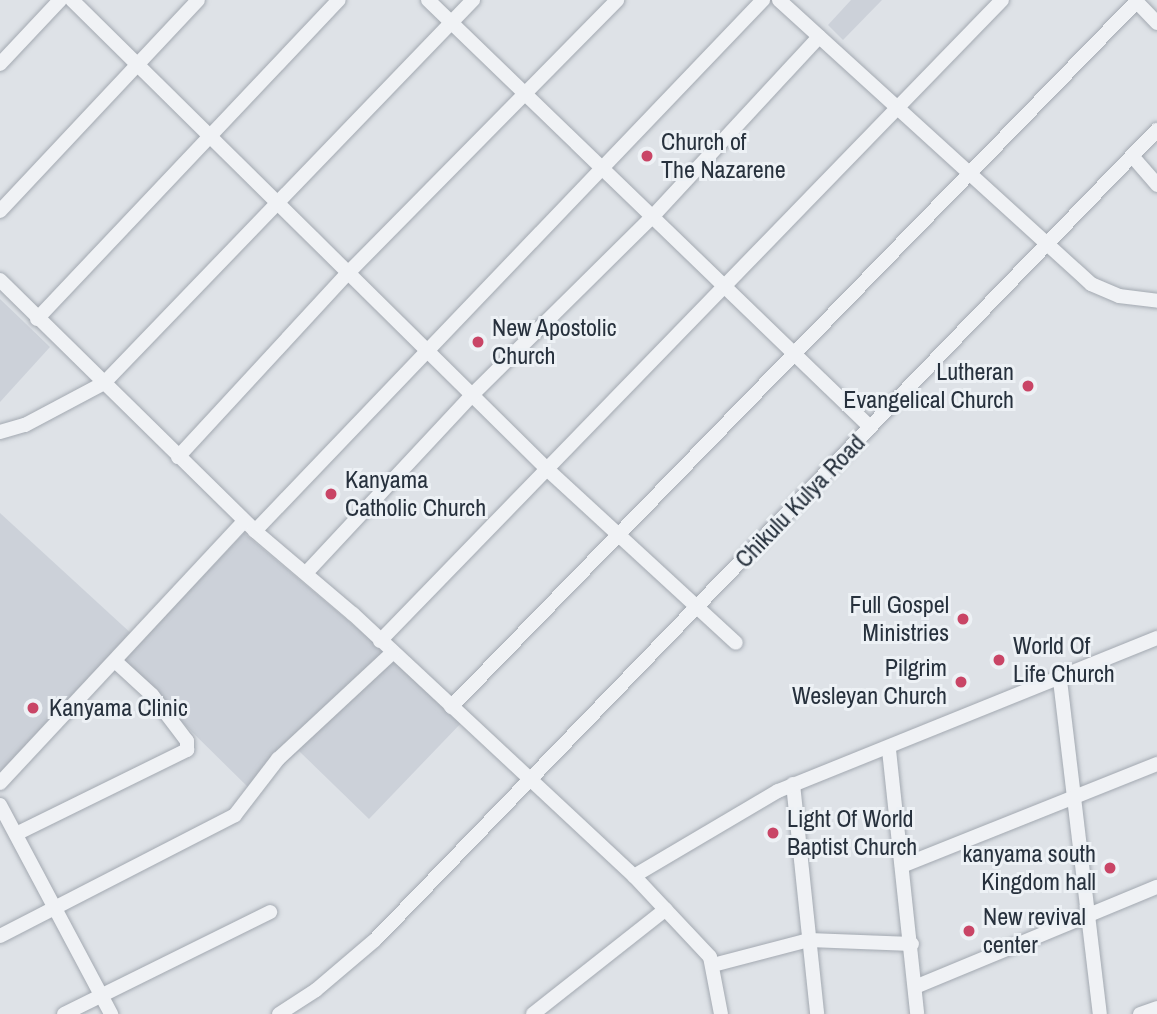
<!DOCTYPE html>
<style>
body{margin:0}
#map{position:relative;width:1157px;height:1014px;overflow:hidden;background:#dee2e7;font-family:"Archivo Narrow",sans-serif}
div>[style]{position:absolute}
.built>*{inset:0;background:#ccd1d9}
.roads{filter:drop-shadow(0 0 2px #a3a9b1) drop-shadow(0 0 2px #a3a9b1)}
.minor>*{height:14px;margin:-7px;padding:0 7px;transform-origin:7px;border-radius:7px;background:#f0f2f5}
.dots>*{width:19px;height:19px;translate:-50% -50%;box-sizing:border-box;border:4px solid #edf1f5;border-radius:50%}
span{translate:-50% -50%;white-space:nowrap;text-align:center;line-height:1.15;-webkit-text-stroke:6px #edf1f5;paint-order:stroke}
.poi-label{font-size:24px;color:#27313d}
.left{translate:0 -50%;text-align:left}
.right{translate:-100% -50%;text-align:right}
.street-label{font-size:24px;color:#27313d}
</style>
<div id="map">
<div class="built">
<i style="clip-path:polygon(851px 0,882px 0,843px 40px,828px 25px)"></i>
<i style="clip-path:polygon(0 299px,50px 347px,0 402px)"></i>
<i style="clip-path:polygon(0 513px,134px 636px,0 779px)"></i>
<i style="clip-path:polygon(244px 533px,465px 719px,369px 819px,299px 751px,253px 792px,121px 662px)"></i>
</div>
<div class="roads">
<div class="minor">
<i style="left:72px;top:0;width:669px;rotate:44.64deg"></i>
<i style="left:548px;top:470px;width:255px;rotate:42.6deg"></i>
<i style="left:428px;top:0;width:615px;rotate:44.01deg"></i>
<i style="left:779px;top:0;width:422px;rotate:42.3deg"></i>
<i style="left:1091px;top:284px;width:30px;rotate:23deg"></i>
<i style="left:1119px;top:296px;width:38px;rotate:7deg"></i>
<i style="left:1135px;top:0;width:32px;rotate:46deg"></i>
<i style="left:0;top:64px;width:88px;rotate:-46.8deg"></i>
<i style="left:1133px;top:157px;width:37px;rotate:49deg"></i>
<i style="left:0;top:211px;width:289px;rotate:-46.8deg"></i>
<i style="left:0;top:280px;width:358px;rotate:44.5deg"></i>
<i style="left:255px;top:531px;width:128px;rotate:40.3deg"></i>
<i style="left:353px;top:614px;width:384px;rotate:43deg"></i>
<i style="left:634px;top:876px;width:111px;rotate:46.8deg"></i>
<i style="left:710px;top:957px;width:58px;rotate:79.1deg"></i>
<i style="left:37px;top:319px;width:439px;rotate:-46.6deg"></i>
<i style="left:0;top:432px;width:26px;rotate:-16deg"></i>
<i style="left:25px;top:425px;width:89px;rotate:-28deg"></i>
<i style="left:104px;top:383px;width:532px;rotate:-46.07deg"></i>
<i style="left:178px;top:457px;width:252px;rotate:-47.3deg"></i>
<i style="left:349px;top:272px;width:382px;rotate:-45.4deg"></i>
<i style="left:255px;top:531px;width:735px;rotate:-46.27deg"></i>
<i style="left:307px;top:572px;width:242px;rotate:-47deg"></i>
<i style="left:472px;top:395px;width:256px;rotate:-44.7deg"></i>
<i style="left:654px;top:215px;width:243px;rotate:-47.2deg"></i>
<i style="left:380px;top:641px;width:893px;rotate:-45.86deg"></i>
<i style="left:1060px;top:680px;width:336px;rotate:83.2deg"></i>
<i style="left:451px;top:707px;width:983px;rotate:-45.82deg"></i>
<i style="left:889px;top:750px;width:265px;rotate:83.9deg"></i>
<i style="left:0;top:783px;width:358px;rotate:-47deg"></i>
<i style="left:793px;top:784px;width:231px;rotate:84deg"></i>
<i style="left:0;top:805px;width:237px;rotate:62deg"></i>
<i style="left:16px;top:834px;width:191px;rotate:-26.2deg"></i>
<i style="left:187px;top:750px;width:9px;rotate:-90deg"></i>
<i style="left:187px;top:741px;width:58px;rotate:-127.3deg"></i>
<i style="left:152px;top:695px;width:49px;rotate:-137.5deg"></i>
<i style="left:902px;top:866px;width:275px;rotate:-21.8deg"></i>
<i style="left:634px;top:876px;width:167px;rotate:-30.6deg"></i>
<i style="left:778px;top:791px;width:409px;rotate:-22deg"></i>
<i style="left:0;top:936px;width:264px;rotate:-27.2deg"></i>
<i style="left:235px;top:815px;width:71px;rotate:-52.5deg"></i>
<i style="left:278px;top:759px;width:157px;rotate:-42.9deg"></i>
<i style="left:713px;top:965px;width:99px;rotate:-14.6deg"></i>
<i style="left:809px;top:940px;width:103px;rotate:2.2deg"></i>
<i style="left:915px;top:987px;width:262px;rotate:-22.5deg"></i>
<i style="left:64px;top:1014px;width:230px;rotate:-26.3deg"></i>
<i style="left:279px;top:1014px;width:44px;rotate:-33deg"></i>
<i style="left:316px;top:990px;width:77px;rotate:-40.3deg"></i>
<i style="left:375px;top:940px;width:1126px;rotate:-46.01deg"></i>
<i style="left:533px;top:1014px;width:169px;rotate:-38.3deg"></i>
<i style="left:1140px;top:1014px;width:18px;rotate:-19deg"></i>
</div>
</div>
<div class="dots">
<i style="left:647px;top:156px;background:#c94566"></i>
<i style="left:478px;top:342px;background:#c94566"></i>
<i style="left:1028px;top:386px;background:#c94566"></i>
<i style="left:331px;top:494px;background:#c94566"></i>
<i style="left:963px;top:619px;background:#c94566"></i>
<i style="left:999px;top:660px;background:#c94566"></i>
<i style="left:961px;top:682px;background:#c94566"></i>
<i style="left:33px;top:708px;background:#c94566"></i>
<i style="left:773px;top:833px;background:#c94566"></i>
<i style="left:1110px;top:868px;background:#c94566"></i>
<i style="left:969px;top:931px;background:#c94566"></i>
</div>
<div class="poi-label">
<span class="left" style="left:661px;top:156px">Church of<br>The Nazarene</span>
<span class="left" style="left:492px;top:342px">New Apostolic<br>Church</span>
<span class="right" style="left:1014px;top:386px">Lutheran<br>Evangelical Church</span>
<span class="left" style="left:345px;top:494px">Kanyama<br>Catholic Church</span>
<span class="right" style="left:949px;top:619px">Full Gospel<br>Ministries</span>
<span class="left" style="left:1013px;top:660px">World Of<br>Life Church</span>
<span class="right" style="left:947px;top:682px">Pilgrim<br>Wesleyan Church</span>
<span class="left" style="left:49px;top:708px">Kanyama Clinic</span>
<span class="left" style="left:787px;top:833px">Light Of World<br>Baptist Church</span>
<span class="right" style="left:1096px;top:868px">kanyama south<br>Kingdom hall</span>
<span class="left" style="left:983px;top:931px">New revival<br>center</span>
</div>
<div class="street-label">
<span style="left:800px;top:501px;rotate:-46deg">Chikulu Kulya Road</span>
</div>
</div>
